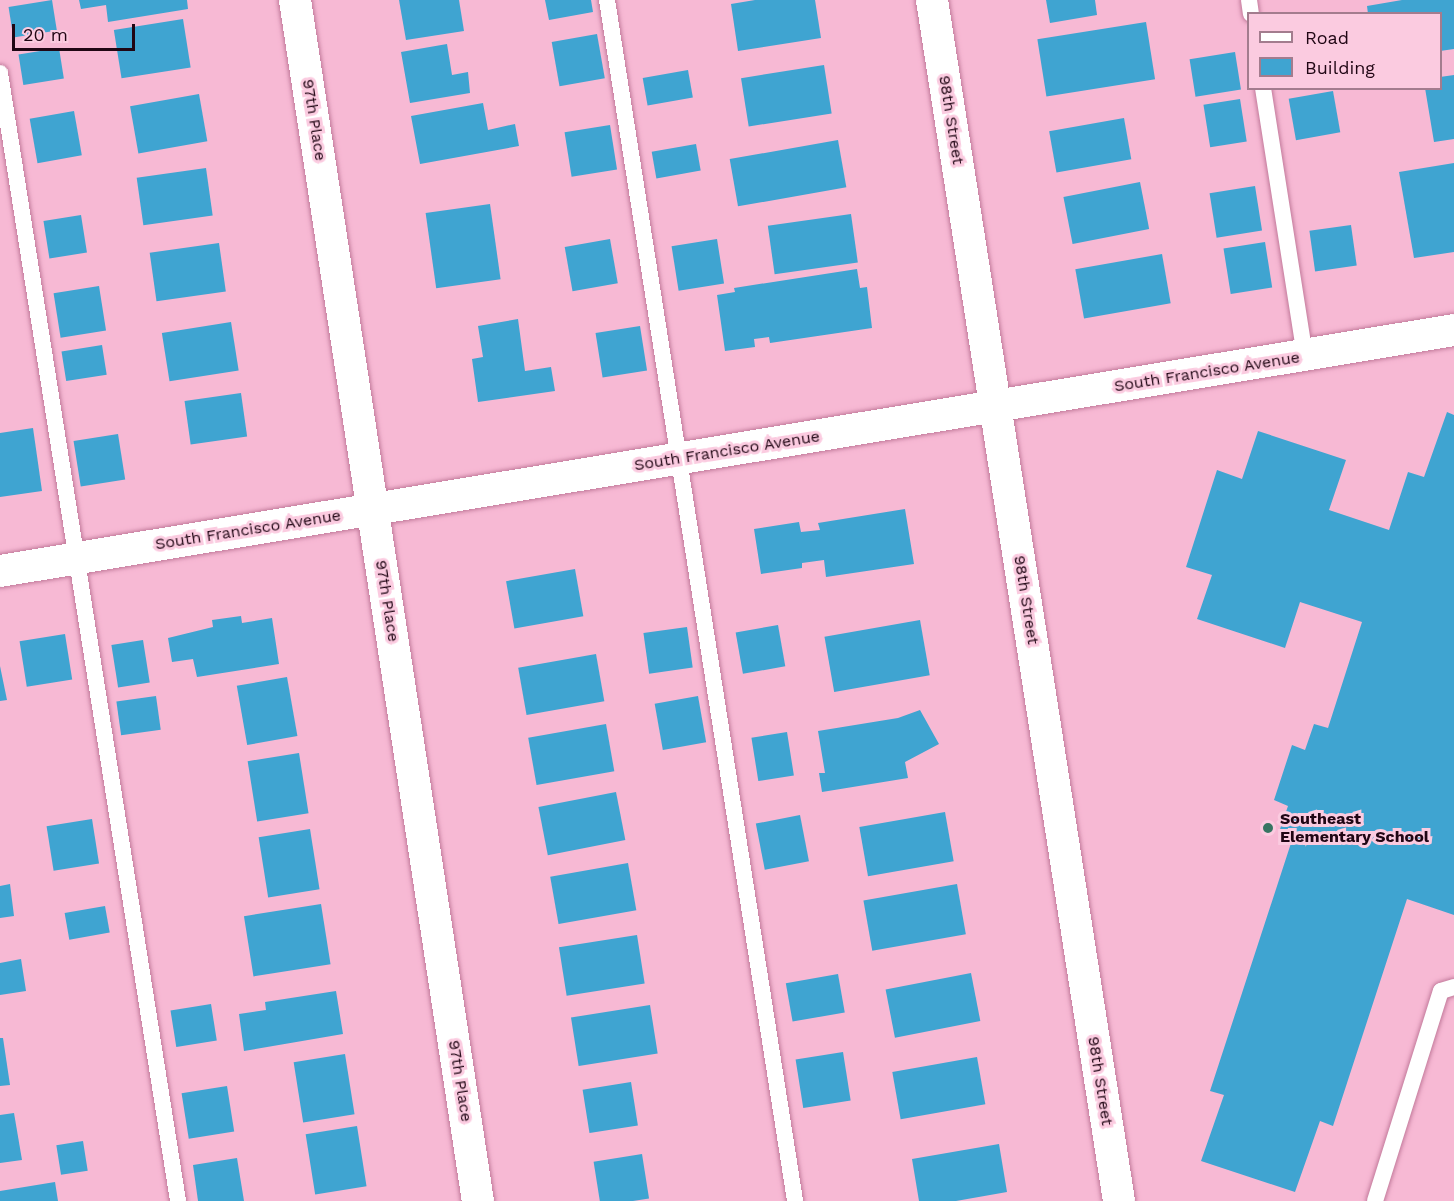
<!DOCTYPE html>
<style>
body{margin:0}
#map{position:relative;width:1454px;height:1201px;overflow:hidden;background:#f7b9d4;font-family:"Work Sans",sans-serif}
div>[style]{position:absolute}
.building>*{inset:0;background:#3fa4d1;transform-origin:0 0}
.roads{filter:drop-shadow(0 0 2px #c27a9b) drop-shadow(0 0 2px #c27a9b)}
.lane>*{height:16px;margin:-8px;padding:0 8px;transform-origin:8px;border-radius:8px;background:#fff}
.street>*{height:32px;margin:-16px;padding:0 16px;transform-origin:16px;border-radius:16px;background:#fff}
.dots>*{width:16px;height:16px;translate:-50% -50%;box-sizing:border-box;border:3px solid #fbcbe0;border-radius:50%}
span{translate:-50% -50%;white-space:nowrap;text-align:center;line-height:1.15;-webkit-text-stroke:6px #fbcbe0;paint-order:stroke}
.street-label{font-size:16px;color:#200614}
.poi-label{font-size:16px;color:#200614;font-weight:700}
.left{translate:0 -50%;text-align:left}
.legend{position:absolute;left:1247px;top:12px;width:195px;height:78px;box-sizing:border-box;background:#fbcbe0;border:2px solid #a37c8e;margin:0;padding:8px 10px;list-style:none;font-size:18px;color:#200614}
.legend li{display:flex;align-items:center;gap:12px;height:30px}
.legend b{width:30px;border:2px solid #a37c8e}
.scale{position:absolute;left:12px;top:24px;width:123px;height:27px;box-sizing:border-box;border:3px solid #200614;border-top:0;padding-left:8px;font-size:18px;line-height:21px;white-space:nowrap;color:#200614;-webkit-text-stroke:4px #fbcbe0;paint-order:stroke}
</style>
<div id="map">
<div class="building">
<i style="left:52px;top:0;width:31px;height:44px;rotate:81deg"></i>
<i style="clip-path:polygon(79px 0,187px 0,188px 9px,108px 22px,106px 5px,81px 9px)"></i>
<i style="clip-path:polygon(399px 0,459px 0,464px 31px,406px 40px)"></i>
<i style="clip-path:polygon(545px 0,591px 0,593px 12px,549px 20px)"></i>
<i style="clip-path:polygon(755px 0,815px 0,821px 38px,738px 51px,731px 4px)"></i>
<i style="clip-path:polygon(1046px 0,1095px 0,1097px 15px,1050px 23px)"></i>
<i style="clip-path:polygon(1402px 0,1454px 0,1454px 49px,1440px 51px,1440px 14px,1368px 14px,1367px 6px)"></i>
<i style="left:183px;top:19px;width:49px;height:70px;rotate:81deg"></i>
<i style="left:1146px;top:22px;width:58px;height:110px;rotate:81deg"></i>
<i style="left:597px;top:34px;width:45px;height:46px;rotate:80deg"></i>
<i style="clip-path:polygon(447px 44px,452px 75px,468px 72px,470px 93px,410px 103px,401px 52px)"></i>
<i style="left:59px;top:48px;width:31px;height:41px;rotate:81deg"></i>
<i style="left:1235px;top:52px;width:38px;height:46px;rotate:81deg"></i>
<i style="left:824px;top:65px;width:49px;height:84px;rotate:81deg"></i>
<i style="left:688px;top:70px;width:28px;height:46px;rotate:80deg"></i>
<i style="clip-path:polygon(1454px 75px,1454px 139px,1434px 142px,1425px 88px,1440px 88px,1440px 77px)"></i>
<i style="left:1333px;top:91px;width:42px;height:45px;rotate:80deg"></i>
<i style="left:199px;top:94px;width:48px;height:70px;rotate:80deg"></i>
<i style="left:1240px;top:99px;width:43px;height:37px;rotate:81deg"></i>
<i style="clip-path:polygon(483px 103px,488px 130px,515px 124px,519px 146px,420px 164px,411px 116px)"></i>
<i style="left:74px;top:111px;width:45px;height:45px;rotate:80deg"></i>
<i style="left:1124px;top:118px;width:42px;height:76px;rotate:80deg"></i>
<i style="left:610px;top:125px;width:45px;height:46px;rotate:81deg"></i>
<i style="left:838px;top:140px;width:48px;height:110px;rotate:80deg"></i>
<i style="left:696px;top:144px;width:27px;height:45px;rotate:80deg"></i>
<i style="clip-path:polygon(1454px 163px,1454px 252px,1414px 258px,1399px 172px)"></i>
<i style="left:206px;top:168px;width:48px;height:70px;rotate:82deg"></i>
<i style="left:1140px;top:182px;width:48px;height:78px;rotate:79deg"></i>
<i style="left:1255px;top:186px;width:45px;height:46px;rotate:81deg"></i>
<i style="left:490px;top:204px;width:76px;height:65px;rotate:82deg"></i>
<i style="left:851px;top:214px;width:49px;height:84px;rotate:82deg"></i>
<i style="left:81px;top:215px;width:38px;height:38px;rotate:81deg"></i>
<i style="left:1351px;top:225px;width:41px;height:42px;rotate:82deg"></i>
<i style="left:610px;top:239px;width:45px;height:46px;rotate:80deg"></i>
<i style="left:717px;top:239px;width:45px;height:46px;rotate:81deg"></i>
<i style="left:1265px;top:242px;width:46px;height:42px;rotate:81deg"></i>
<i style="left:219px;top:243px;width:49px;height:70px;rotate:82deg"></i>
<i style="left:1162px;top:254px;width:50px;height:88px;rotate:80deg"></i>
<i style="clip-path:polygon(857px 269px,860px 288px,867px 287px,872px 328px,770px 343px,769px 337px,754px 339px,755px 347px,725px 351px,717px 295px,735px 292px,734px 288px)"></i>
<i style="left:99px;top:286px;width:45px;height:46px;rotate:81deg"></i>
<i style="clip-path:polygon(518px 319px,525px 371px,551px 367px,555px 391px,478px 402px,472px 359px,483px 357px,478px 326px)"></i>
<i style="left:231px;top:322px;width:49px;height:70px;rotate:81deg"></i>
<i style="left:640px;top:326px;width:45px;height:45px;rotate:81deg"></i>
<i style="left:102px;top:345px;width:30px;height:41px;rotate:81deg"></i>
<i style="left:241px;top:393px;width:44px;height:57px;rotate:82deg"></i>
<i style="clip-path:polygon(1447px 412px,1454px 415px,1454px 915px,1407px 899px,1333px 1126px,1320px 1121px,1295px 1192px,1201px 1161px,1224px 1095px,1210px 1091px,1293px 837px,1279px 832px,1288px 806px,1274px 800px,1292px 745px,1305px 750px,1314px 724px,1328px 728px,1362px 622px,1300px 602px,1285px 648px,1197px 619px,1212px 575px,1186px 567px,1217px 470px,1242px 479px,1258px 431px,1346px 460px,1329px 510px,1389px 530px,1408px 472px,1424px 477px)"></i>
<i style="clip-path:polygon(33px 428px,42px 491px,0 497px,0 433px)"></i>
<i style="left:118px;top:434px;width:46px;height:45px;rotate:81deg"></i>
<i style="clip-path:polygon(905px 509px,914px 564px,826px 577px,824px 560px,802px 563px,802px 568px,761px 574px,754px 529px,799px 522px,801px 532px,820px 530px,818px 523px)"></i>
<i style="left:575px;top:569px;width:48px;height:70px;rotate:80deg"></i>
<i style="clip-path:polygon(241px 616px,242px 623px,272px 618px,279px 664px,197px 677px,193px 659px,172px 662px,168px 638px,213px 627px,212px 620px)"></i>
<i style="left:920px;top:620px;width:56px;height:97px;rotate:80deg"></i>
<i style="left:778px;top:625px;width:42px;height:43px;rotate:80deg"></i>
<i style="left:687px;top:627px;width:41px;height:44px;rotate:82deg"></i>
<i style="left:65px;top:634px;width:46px;height:46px;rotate:81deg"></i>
<i style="left:143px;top:640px;width:43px;height:32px;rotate:81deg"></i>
<i style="left:596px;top:654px;width:48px;height:79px;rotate:80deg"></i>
<i style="clip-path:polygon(0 666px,7px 700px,0 701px)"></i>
<i style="left:287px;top:677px;width:60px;height:51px;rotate:80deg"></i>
<i style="left:156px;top:696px;width:34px;height:40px;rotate:82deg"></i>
<i style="left:698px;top:696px;width:47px;height:44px;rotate:80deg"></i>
<i style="clip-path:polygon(920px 710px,939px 744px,905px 762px,908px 778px,822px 792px,819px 773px,825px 773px,818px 731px,898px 718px)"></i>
<i style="left:606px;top:724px;width:48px;height:79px;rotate:80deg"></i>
<i style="left:787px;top:732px;width:44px;height:36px;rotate:81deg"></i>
<i style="left:299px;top:753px;width:61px;height:52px;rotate:81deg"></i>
<i style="left:616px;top:792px;width:49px;height:79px;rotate:79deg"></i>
<i style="left:945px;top:812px;width:50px;height:87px;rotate:80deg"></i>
<i style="left:800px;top:815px;width:47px;height:45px;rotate:79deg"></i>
<i style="left:92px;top:819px;width:45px;height:46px;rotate:81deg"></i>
<i style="left:310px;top:829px;width:61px;height:52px;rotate:81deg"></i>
<i style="left:628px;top:863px;width:48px;height:79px;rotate:80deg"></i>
<i style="clip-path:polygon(10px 884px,14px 916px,0 918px,0 886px)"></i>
<i style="left:957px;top:884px;width:51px;height:95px;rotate:80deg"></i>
<i style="left:321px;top:904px;width:61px;height:78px;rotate:81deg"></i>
<i style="left:105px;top:906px;width:27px;height:41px;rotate:80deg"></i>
<i style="left:637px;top:935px;width:49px;height:79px;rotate:81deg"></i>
<i style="clip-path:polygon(21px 959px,26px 991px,0 995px,0 963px)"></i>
<i style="left:971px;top:973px;width:49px;height:87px;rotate:79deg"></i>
<i style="left:838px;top:974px;width:39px;height:53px;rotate:80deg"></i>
<i style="clip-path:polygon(336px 991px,343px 1034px,244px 1051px,239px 1014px,266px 1010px,265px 1002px)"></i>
<i style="left:211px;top:1004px;width:37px;height:41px;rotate:81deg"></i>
<i style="left:650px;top:1005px;width:49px;height:80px;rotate:81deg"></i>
<i style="clip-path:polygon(0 1038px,3px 1038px,10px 1085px,0 1086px)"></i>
<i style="left:843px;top:1052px;width:49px;height:48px;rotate:81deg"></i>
<i style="left:345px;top:1054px;width:61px;height:52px;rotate:81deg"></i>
<i style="left:977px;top:1057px;width:48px;height:86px;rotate:80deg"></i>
<i style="left:631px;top:1082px;width:44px;height:49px;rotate:81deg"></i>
<i style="left:227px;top:1086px;width:46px;height:46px;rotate:81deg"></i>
<i style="clip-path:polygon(14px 1113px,22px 1160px,0 1163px,0 1115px)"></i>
<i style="left:357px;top:1126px;width:61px;height:52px;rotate:81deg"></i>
<i style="left:83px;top:1141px;width:30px;height:27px;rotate:81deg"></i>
<i style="clip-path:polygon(999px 1144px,1007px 1192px,956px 1201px,919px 1201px,912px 1159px)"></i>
<i style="left:642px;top:1154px;width:45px;height:49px;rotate:81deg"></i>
<i style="clip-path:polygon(237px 1158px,244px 1201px,198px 1201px,193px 1165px)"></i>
<i style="clip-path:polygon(55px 1182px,58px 1201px,0 1201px,0 1191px)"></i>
</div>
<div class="roads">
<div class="lane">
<i style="left:607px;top:0;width:1216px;rotate:81.1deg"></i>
<i style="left:1249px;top:0;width:14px;rotate:82deg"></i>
<i style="left:0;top:73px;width:1142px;rotate:81.03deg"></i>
<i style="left:1263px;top:88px;width:270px;rotate:81.1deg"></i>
<i style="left:1375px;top:1201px;width:220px;rotate:-72.6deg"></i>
<i style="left:1441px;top:991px;width:14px;rotate:-17deg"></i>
</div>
<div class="street">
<i style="left:295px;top:0;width:1215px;rotate:81.34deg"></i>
<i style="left:932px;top:0;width:1215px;rotate:81.15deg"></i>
<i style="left:0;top:571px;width:1474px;rotate:-9.41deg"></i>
</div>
</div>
<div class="dots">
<i style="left:1268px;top:828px;background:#377562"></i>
</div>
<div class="street-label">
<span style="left:314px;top:120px;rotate:81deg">97th Place</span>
<span style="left:951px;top:120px;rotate:81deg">98th Street</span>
<span style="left:1207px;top:372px;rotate:-9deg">South Francisco Avenue</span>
<span style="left:727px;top:451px;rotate:-9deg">South Francisco Avenue</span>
<span style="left:248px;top:530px;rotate:-9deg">South Francisco Avenue</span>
<span style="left:1026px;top:600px;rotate:81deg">98th Street</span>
<span style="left:387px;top:601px;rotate:81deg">97th Place</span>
<span style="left:460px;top:1081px;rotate:81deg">97th Place</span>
<span style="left:1100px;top:1081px;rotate:81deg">98th Street</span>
</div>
<div class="poi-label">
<span class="left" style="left:1280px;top:828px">Southeast<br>Elementary School</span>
</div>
<ul class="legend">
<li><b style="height:8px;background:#fff"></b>Road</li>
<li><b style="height:16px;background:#3fa4d1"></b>Building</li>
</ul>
<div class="scale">20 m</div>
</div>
